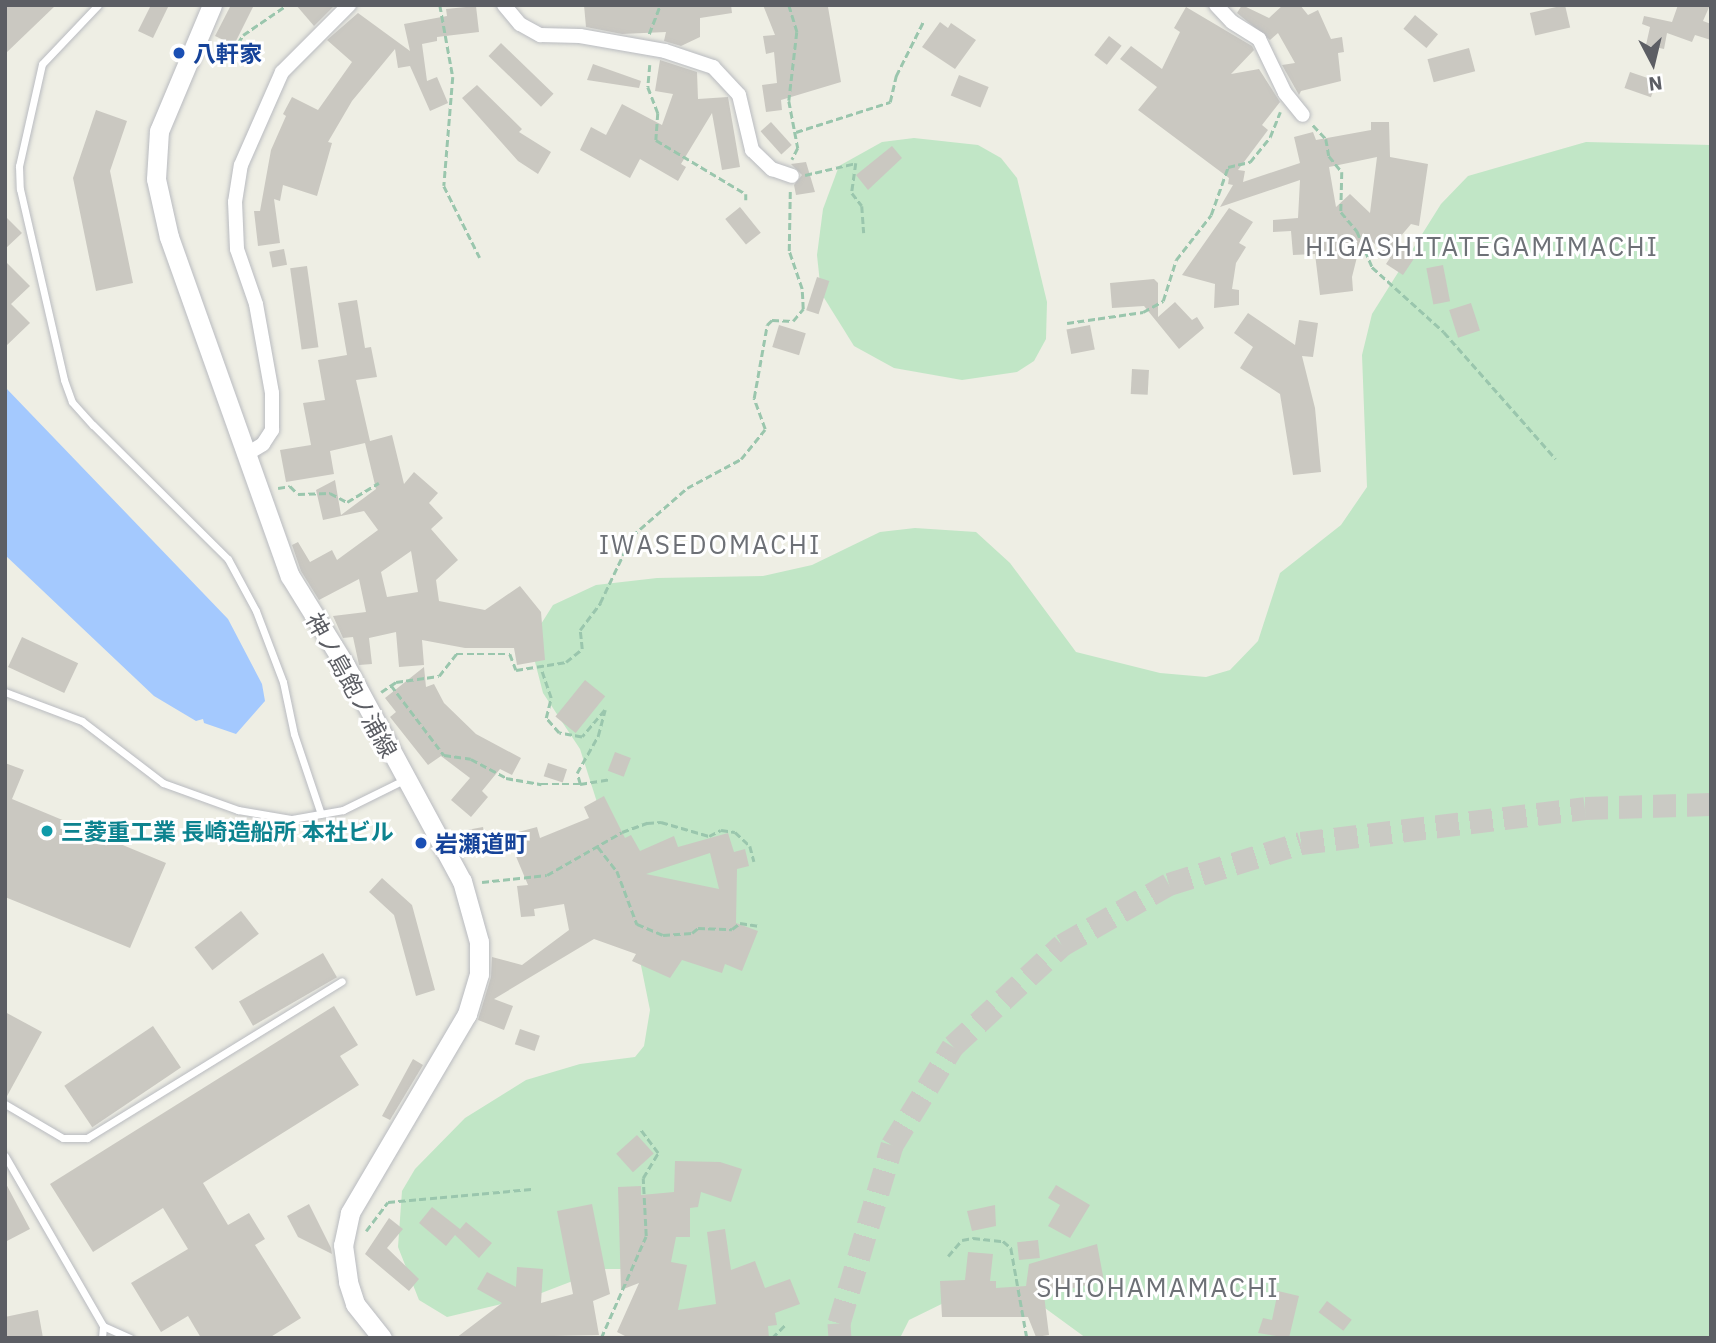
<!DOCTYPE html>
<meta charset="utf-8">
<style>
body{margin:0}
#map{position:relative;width:1716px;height:1343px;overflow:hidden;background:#eeeee4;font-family:"IBM Plex Sans","Noto Sans JP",sans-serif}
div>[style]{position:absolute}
.green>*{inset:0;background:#c1e6c6}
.water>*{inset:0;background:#a4c9fe}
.building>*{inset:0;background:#cac8c1;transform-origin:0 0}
.trunk-tunnel>*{height:23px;margin-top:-11.5px;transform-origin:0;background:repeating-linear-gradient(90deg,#cacac4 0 23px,transparent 0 34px)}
.path>*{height:2.5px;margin-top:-1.25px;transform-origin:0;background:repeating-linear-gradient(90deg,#9ac6ad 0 7px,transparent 0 10.5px)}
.roads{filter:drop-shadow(0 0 2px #b9bbc0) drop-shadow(0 0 2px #b9bbc0)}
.service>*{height:7px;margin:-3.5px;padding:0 3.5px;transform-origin:3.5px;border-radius:3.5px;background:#fff}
.minor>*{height:14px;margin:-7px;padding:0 7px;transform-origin:7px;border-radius:7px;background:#fff}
.secondary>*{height:19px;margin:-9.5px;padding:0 9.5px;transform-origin:9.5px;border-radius:9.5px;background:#fff}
.dots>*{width:19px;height:19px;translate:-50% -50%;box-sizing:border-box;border:4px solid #fff;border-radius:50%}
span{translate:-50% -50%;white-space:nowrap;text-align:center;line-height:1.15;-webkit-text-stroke:6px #fff;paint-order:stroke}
.transit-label{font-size:23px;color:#164399;font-weight:700}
.left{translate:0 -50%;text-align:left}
.street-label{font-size:23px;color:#5c5e64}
.culture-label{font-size:23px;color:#0d838f;font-weight:700}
.quarter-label{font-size:26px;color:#6d7076;letter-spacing:2px}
.frame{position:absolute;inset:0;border:7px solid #5c5e64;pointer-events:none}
.north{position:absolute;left:1618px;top:28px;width:70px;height:70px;-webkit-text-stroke:5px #fff;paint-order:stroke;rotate:173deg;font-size:19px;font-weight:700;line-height:28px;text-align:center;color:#5c5e64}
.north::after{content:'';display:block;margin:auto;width:24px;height:32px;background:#5c5e64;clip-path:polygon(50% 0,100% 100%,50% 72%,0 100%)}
</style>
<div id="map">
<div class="green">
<i style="clip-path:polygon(914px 138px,978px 145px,1001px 158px,1017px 178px,1047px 302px,1046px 339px,1034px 361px,1017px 372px,962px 380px,894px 368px,854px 346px,821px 293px,817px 255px,823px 209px,839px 166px,882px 142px)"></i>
<i style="clip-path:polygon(1586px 142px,1711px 145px,1711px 1338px,1086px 1338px,1023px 1292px,962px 1294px,909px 1320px,900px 1338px,693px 1338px,644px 1269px,604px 1269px,531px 1297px,447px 1317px,419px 1300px,398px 1247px,402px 1191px,415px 1169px,465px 1118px,526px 1080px,580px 1064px,635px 1057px,644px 1046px,650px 1010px,627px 896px,580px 749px,543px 693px,534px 658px,536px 632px,553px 605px,596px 585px,657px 578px,763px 576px,812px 565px,880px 532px,915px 528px,976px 532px,1010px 563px,1076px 652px,1160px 673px,1206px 677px,1230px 670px,1258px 641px,1280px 573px,1341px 525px,1367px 487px,1362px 355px,1372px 314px,1441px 204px,1468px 176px)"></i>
</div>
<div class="water">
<i style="clip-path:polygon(5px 387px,228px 619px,262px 684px,265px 701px,236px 734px,204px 723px,203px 719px,196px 721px,154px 696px,5px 555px)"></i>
</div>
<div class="building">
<i style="clip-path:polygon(5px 5px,56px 5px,5px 54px)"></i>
<i style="clip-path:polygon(151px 5px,169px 5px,153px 38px,138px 31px)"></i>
<i style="clip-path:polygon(231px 5px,254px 5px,234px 45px,215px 36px)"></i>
<i style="clip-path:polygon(296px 5px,335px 5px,314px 26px)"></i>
<i style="clip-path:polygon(584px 5px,731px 5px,732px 13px,700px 18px,700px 37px,681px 46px,664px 41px,666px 32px,622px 34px,586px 27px)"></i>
<i style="clip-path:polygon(763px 5px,828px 7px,841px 82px,781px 100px,782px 110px,766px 112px,762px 85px,777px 83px,774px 52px,766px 54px,763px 36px,775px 35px)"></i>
<i style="clip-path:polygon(1242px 5px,1269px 18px,1283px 5px,1300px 5px,1308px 15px,1318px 10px,1331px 39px,1342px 37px,1344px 52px,1338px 53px,1341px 81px,1301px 91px,1299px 95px,1282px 65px,1295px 63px,1278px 33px,1270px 40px,1237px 13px)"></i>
<i style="left:1565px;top:5px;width:23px;height:36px;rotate:77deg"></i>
<i style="clip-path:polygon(1678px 5px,1710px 5px,1703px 21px,1711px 24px,1711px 40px,1695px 35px,1692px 42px,1667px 33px,1664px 49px,1646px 45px,1650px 27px,1642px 24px,1644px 16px,1672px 22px)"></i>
<i style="clip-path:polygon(476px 6px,479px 32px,437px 37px,437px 41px,422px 44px,427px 81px,437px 77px,448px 103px,430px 111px,410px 66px,398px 68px,395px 49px,352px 101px,328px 142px,332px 143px,317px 196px,283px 185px,280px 201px,274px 199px,280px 243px,258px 246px,254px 211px,260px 211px,271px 150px,286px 116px,283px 114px,292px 97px,318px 110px,352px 62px,327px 40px,358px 13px,410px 51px,404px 24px,447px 16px,446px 9px)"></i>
<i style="clip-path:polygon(evenodd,1186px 7px,1252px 46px,1254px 50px,1231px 74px,1259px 69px,1280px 102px,1262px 125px,1268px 130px,1238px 170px,1245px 171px,1243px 182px,1300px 163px,1294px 137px,1313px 132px,1316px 140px,1371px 130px,1371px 122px,1389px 122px,1390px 157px,1428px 164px,1419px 226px,1411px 224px,1395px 243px,1415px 257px,1403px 275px,1386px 264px,1390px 258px,1363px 233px,1352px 277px,1353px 291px,1320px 295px,1315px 254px,1293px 255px,1291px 231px,1273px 232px,1273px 220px,1298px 218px,1300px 180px,1220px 207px,1233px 185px,1228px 184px,1229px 178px,1138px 110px,1157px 87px,1120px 59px,1131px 46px,1162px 69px,1180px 32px,1174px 28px,1186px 7px,1377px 157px,1370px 213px,1350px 194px,1336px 207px,1329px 167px,1377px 157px)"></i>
<i style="left:1415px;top:15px;width:30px;height:18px;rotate:40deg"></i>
<i style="clip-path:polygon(940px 22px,948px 28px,951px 23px,976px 40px,955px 69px,922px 47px)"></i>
<i style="left:1109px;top:36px;width:16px;height:24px;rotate:38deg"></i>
<i style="left:501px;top:43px;width:73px;height:18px;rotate:44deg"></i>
<i style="left:1469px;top:48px;width:24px;height:43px;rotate:75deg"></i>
<i style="clip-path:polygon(660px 60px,697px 72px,698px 99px,728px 97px,740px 167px,722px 170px,712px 113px,681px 164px,686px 167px,678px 181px,640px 159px,630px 178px,580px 150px,591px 127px,606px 135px,622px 104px,662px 125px,673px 94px,655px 91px)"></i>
<i style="clip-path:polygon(593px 64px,641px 81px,639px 88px,587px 80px)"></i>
<i style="left:1630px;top:72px;width:28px;height:17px;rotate:19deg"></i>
<i style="left:959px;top:75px;width:32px;height:22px;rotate:22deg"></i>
<i style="clip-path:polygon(477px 85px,522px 129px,519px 132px,551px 152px,538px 174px,518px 161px,462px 98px)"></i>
<i style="clip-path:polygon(96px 110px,127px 121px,110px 171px,133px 283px,96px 291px,73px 178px)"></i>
<i style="left:771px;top:122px;width:31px;height:14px;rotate:48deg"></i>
<i style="clip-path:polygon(892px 146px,902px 158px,868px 190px,856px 175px)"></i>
<i style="clip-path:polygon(806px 162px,815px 192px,796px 195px,794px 185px,802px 175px,791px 164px)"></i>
<i style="left:740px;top:207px;width:33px;height:19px;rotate:51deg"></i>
<i style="clip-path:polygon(1229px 208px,1253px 222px,1239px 243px,1246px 247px,1236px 263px,1232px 289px,1239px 290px,1239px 305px,1214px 308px,1215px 284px,1182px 275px)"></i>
<i style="clip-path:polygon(5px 216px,22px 233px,5px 249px)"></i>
<i style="left:284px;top:249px;width:16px;height:15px;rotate:79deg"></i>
<i style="clip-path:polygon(5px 261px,30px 286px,11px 304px,30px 323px,5px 347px)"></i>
<i style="left:1443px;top:265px;width:37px;height:17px;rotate:79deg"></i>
<i style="left:307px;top:266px;width:82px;height:17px;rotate:82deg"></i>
<i style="left:817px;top:277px;width:13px;height:35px;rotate:18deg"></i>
<i style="clip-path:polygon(1154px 279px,1158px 283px,1158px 317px,1175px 302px,1192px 320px,1197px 317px,1204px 328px,1179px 349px,1144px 306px,1112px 308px,1110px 283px)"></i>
<i style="clip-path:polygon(evenodd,357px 300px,365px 348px,371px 347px,377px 377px,356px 380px,370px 441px,392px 435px,404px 484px,414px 472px,438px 493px,429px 503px,443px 518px,431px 529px,458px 560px,436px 580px,439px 601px,485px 610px,520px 586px,541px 612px,545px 660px,517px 665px,514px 648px,465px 648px,422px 640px,424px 665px,399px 667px,396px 632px,369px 638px,372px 664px,359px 665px,353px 637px,343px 638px,333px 616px,366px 612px,359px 579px,319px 600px,301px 571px,292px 545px,298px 542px,310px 562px,332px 550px,337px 560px,378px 530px,364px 511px,323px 520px,316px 490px,335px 480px,341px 515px,376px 489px,365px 443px,330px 451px,334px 474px,286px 482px,280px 450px,311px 445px,303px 403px,325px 400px,318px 360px,347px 355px,338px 303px,357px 300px,411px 551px,418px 592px,387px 597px,381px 572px,411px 551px)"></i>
<i style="left:1471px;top:303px;width:29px;height:23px;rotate:72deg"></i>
<i style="clip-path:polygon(1248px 313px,1295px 345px,1299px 320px,1318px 323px,1313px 357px,1302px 356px,1315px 408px,1321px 472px,1293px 475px,1280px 394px,1240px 368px,1253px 347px,1234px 333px)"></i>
<i style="left:779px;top:325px;width:28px;height:23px;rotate:17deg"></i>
<i style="left:1090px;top:325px;width:25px;height:24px;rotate:79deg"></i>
<i style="left:1132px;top:369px;width:17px;height:25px;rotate:3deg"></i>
<i style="left:22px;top:637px;width:62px;height:33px;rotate:25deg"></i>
<i style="clip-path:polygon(424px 667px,426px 687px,434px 684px,444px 703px,476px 734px,521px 758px,512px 775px,500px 769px,482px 791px,488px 797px,471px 817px,451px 800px,470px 778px,441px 756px,428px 765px,390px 717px,396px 712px,385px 698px)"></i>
<i style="left:585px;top:680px;width:26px;height:47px;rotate:39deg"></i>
<i style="left:615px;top:752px;width:17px;height:20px;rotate:21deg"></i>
<i style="clip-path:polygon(5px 763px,24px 770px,12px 799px,166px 863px,130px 948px,5px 897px)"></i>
<i style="left:548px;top:763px;width:20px;height:14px;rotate:18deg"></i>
<i style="clip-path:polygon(evenodd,604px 796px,625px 838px,631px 835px,640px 851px,674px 836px,678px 847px,728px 833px,734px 852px,745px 849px,749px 866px,737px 869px,736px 923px,758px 931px,742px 971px,725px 964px,722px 973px,682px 960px,670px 978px,632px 961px,636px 954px,594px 939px,494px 999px,513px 1006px,504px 1030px,478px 1020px,491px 977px,492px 957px,522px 965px,569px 930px,564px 904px,534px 909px,535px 916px,521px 917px,517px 886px,528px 885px,507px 835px,537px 827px,540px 838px,589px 818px,584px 807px,604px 796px,710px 853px,719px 889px,646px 874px,710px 853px)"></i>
<i style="left:483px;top:827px;width:16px;height:15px;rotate:79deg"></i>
<i style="clip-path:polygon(382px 878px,412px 905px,435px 990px,416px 996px,394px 915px,369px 892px)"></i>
<i style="left:241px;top:911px;width:29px;height:59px;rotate:52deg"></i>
<i style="left:323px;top:953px;width:28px;height:97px;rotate:60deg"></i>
<i style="clip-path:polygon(334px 1006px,358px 1045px,340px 1056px,359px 1085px,203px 1183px,228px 1225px,249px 1213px,265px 1239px,255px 1245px,301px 1318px,269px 1338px,201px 1338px,188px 1316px,161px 1332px,131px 1283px,188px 1249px,163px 1208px,93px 1252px,50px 1184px)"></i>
<i style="clip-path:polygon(5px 1012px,42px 1032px,6px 1098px,5px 1098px)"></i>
<i style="left:153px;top:1026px;width:50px;height:107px;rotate:56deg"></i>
<i style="left:520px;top:1029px;width:21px;height:16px;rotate:19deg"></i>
<i style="clip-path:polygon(413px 1059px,423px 1065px,390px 1120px,382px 1116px)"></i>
<i style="left:637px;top:1135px;width:25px;height:28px;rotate:48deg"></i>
<i style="clip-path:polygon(675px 1161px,720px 1162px,742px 1169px,731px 1202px,701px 1192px,698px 1207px,690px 1208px,690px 1237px,676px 1237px,671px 1262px,687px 1265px,678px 1310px,716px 1304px,707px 1232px,725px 1229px,731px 1270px,755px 1261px,765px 1288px,790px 1279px,800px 1304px,775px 1313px,777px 1325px,768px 1326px,769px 1338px,629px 1338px,617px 1332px,639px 1283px,621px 1290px,618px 1187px,641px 1186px,641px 1195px,674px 1192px)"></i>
<i style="clip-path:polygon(5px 1182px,30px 1229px,5px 1242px)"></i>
<i style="clip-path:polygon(1056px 1185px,1090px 1205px,1070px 1238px,1048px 1226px,1060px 1205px,1048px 1198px)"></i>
<i style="clip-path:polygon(309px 1204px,331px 1248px,332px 1254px,298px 1237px,287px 1216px)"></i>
<i style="clip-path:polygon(592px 1204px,610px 1294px,593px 1301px,599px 1335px,456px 1338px,502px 1303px,477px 1289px,487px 1272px,516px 1287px,517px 1267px,543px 1269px,541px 1303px,573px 1294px,557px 1211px)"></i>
<i style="clip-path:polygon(995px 1205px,996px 1226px,972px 1231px,967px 1211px)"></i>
<i style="clip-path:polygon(432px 1207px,460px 1229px,466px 1222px,492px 1243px,479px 1258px,455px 1235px,446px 1246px,419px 1223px)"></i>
<i style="clip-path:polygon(389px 1218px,403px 1229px,387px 1248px,419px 1279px,409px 1291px,365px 1254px)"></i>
<i style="left:1038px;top:1240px;width:18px;height:21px;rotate:84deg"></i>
<i style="clip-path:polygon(1097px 1244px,1104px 1281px,1044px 1295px,1049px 1335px,1036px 1337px,1028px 1317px,942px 1317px,940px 1281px,965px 1280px,968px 1252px,993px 1254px,990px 1281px,996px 1281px,996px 1288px,1026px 1286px,1029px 1264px)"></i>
<i style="clip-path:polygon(1278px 1291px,1299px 1296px,1289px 1338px,1258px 1333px,1263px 1318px,1272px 1320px)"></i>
<i style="left:1327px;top:1301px;width:31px;height:14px;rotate:37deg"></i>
<i style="clip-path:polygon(38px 1310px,43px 1338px,5px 1338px,5px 1317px)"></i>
</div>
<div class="trunk-tunnel">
<i style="left:840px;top:1338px;width:15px;rotate:-94deg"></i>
<i style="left:839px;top:1323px;width:186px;rotate:-73.4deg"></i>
<i style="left:892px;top:1145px;width:116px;rotate:-58.4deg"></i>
<i style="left:953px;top:1046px;width:149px;rotate:-42.8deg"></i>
<i style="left:1062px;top:945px;width:123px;rotate:-29.7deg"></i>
<i style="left:1169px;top:884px;width:138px;rotate:-17.3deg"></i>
<i style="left:1301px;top:843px;width:286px;rotate:-7deg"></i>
<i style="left:1585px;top:808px;width:126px;rotate:-1.8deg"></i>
</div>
<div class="path">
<i style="left:440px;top:5px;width:73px;rotate:79.8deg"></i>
<i style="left:453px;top:77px;width:109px;rotate:94.7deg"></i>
<i style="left:444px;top:186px;width:80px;rotate:63.4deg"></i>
<i style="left:789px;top:5px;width:28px;rotate:73deg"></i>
<i style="left:797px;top:32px;width:69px;rotate:96.6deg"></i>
<i style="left:789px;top:101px;width:48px;rotate:79.2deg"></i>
<i style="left:798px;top:148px;width:13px;rotate:117deg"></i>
<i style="left:649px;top:34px;width:31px;rotate:-69deg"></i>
<i style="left:216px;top:43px;width:18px;rotate:29deg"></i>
<i style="left:232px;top:52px;width:20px;rotate:-57deg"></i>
<i style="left:243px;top:35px;width:53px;rotate:-34.3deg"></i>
<i style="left:650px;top:65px;width:22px;rotate:95deg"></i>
<i style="left:648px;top:87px;width:28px;rotate:69deg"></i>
<i style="left:658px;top:113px;width:27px;rotate:94deg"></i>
<i style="left:656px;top:140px;width:105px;rotate:31deg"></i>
<i style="left:746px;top:194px;width:6px;rotate:90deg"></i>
<i style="left:1313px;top:125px;width:19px;rotate:47deg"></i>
<i style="left:1326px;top:139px;width:17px;rotate:80deg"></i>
<i style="left:1329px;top:156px;width:21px;rotate:51deg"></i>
<i style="left:1342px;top:172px;width:40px;rotate:91.4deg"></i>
<i style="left:1341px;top:212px;width:25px;rotate:50deg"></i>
<i style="left:1357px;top:231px;width:39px;rotate:67deg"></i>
<i style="left:1372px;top:267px;width:97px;rotate:42.1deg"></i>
<i style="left:1444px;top:332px;width:169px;rotate:48.6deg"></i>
<i style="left:796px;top:132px;width:99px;rotate:-17.7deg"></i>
<i style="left:890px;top:102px;width:27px;rotate:-77deg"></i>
<i style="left:896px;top:76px;width:60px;rotate:-63.4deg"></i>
<i style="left:805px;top:175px;width:52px;rotate:-13.2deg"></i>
<i style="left:856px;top:163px;width:30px;rotate:98deg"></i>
<i style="left:852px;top:193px;width:16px;rotate:52deg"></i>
<i style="left:862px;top:206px;width:27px;rotate:86deg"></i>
<i style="left:1067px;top:323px;width:77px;rotate:-8.2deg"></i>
<i style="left:1143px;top:312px;width:23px;rotate:-29deg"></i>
<i style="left:1163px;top:301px;width:43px;rotate:-72.4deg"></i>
<i style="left:1176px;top:260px;width:57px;rotate:-52.1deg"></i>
<i style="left:1211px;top:215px;width:51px;rotate:-70.5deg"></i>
<i style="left:1228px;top:167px;width:23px;rotate:-13deg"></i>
<i style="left:1250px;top:162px;width:32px;rotate:-51deg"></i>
<i style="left:1270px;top:137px;width:27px;rotate:-68deg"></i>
<i style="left:278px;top:488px;width:12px;rotate:-9deg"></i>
<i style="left:290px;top:486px;width:11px;rotate:45deg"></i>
<i style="left:298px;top:494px;width:32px;rotate:-2deg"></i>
<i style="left:330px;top:493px;width:19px;rotate:28deg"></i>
<i style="left:347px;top:502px;width:37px;rotate:-31deg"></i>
<i style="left:391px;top:685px;width:88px;rotate:52.9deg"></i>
<i style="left:444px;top:755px;width:27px;rotate:8deg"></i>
<i style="left:471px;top:759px;width:40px;rotate:28deg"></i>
<i style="left:506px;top:778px;width:36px;rotate:10deg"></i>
<i style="left:541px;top:784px;width:39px"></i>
<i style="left:580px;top:784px;width:11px;rotate:-105deg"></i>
<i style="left:577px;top:773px;width:43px;rotate:-60.4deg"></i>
<i style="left:598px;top:736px;width:27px;rotate:-75deg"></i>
<i style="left:605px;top:710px;width:35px;rotate:130deg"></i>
<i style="left:582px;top:737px;width:23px;rotate:-170deg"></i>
<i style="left:559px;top:733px;width:20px;rotate:-131deg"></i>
<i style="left:546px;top:718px;width:21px;rotate:-76deg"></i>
<i style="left:551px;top:698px;width:31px;rotate:-109deg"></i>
<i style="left:381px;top:692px;width:18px;rotate:-34deg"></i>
<i style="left:396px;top:682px;width:43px;rotate:-7.9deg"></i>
<i style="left:439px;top:676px;width:28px;rotate:-52deg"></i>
<i style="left:456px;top:654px;width:54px"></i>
<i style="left:510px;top:654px;width:17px;rotate:69deg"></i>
<i style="left:516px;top:670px;width:51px;rotate:-9.1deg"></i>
<i style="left:566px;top:662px;width:21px;rotate:-39deg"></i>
<i style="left:582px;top:649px;width:19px;rotate:-96deg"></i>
<i style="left:580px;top:630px;width:34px;rotate:-53deg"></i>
<i style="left:600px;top:603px;width:74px;rotate:-64.5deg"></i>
<i style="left:632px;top:536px;width:73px;rotate:-41.1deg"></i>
<i style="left:687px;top:488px;width:61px;rotate:-28.2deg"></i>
<i style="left:741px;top:459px;width:38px;rotate:-51deg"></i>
<i style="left:765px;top:429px;width:33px;rotate:-110deg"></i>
<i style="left:754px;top:398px;width:74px;rotate:-79.9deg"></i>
<i style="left:767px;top:325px;width:7px;rotate:-45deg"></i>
<i style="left:772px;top:320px;width:21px;rotate:3deg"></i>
<i style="left:793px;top:321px;width:16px;rotate:-50deg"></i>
<i style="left:803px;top:309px;width:20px;rotate:-93deg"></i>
<i style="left:802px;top:289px;width:40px;rotate:-108.9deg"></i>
<i style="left:789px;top:251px;width:60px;rotate:-89deg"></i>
<i style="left:580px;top:784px;width:30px;rotate:-9deg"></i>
<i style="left:598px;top:847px;width:31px;rotate:52deg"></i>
<i style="left:617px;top:871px;width:57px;rotate:69.3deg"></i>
<i style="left:637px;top:924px;width:28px;rotate:23deg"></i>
<i style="left:663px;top:935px;width:29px;rotate:-4deg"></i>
<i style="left:692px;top:933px;width:8px;rotate:-40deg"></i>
<i style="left:698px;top:928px;width:34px;rotate:2deg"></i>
<i style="left:732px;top:929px;width:10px;rotate:-37deg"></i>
<i style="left:740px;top:923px;width:18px;rotate:9deg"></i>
<i style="left:482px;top:882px;width:65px;rotate:-6.1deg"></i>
<i style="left:547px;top:875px;width:86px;rotate:-29.8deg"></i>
<i style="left:622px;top:832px;width:27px;rotate:-20deg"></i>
<i style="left:647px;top:823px;width:14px;rotate:-4deg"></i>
<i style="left:661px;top:822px;width:50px;rotate:16.3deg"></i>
<i style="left:709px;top:836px;width:13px;rotate:-27deg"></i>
<i style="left:721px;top:830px;width:14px;rotate:8deg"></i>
<i style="left:735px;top:832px;width:21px;rotate:43deg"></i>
<i style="left:750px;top:846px;width:16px;rotate:75deg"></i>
<i style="left:366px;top:1231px;width:36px;rotate:-53deg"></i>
<i style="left:388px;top:1202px;width:144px;rotate:-5.2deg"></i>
<i style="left:948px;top:1256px;width:21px;rotate:-49deg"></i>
<i style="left:962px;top:1240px;width:11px;rotate:-10deg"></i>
<i style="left:973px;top:1238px;width:30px;rotate:6deg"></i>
<i style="left:1003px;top:1241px;width:11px;rotate:41deg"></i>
<i style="left:1011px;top:1248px;width:91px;rotate:79.9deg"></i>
<i style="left:601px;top:1338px;width:111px;rotate:-66.2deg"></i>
<i style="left:646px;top:1236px;width:58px;rotate:-93deg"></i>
<i style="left:643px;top:1178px;width:29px;rotate:-59deg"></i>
<i style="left:658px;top:1153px;width:30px;rotate:-127deg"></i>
<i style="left:772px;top:1338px;width:20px;rotate:-45deg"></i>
</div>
<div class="roads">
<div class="service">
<i style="left:98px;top:5px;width:81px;rotate:133.5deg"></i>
<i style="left:42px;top:64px;width:105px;rotate:102.7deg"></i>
<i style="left:19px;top:166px;width:23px;rotate:88deg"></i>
<i style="left:20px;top:189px;width:196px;rotate:77deg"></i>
<i style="left:64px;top:380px;width:23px;rotate:70deg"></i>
<i style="left:72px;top:402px;width:31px;rotate:48deg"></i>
<i style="left:93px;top:425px;width:190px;rotate:44.8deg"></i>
<i style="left:228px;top:559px;width:59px;rotate:61.7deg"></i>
<i style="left:256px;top:611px;width:76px;rotate:69.2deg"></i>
<i style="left:283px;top:682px;width:53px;rotate:78.1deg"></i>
<i style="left:294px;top:734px;width:84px;rotate:71.4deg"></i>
<i style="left:5px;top:692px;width:82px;rotate:20.6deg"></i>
<i style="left:82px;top:721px;width:102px;rotate:37.4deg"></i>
<i style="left:163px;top:783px;width:80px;rotate:19.8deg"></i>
<i style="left:238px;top:810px;width:55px;rotate:9.5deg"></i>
<i style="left:292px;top:819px;width:52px;rotate:-10deg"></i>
<i style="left:343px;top:810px;width:68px;rotate:-26.2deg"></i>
<i style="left:5px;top:1104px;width:67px;rotate:30.4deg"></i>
<i style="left:63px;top:1138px;width:24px"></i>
<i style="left:87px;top:1138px;width:299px;rotate:-31.6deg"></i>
<i style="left:5px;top:1156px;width:196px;rotate:60deg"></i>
<i style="left:103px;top:1326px;width:30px;rotate:24deg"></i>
<i style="left:102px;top:1338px;width:12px;rotate:-85deg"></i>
</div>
<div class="minor">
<i style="left:504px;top:5px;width:25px;rotate:50deg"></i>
<i style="left:520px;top:24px;width:23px;rotate:29deg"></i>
<i style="left:540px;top:35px;width:40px;rotate:1.4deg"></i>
<i style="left:580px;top:36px;width:86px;rotate:10deg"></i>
<i style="left:665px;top:51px;width:51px;rotate:18.4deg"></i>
<i style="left:713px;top:67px;width:38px;rotate:47deg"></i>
<i style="left:739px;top:95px;width:57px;rotate:76.7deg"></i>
<i style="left:752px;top:150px;width:28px;rotate:44deg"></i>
<i style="left:772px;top:169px;width:21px;rotate:19deg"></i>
<i style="left:1216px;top:5px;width:23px;rotate:47deg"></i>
<i style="left:1232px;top:22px;width:32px;rotate:32deg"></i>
<i style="left:1259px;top:39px;width:60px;rotate:64.3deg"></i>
<i style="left:1285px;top:93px;width:28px;rotate:51deg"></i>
<i style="left:245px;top:455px;width:21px;rotate:-31deg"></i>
<i style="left:263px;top:444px;width:17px;rotate:-57deg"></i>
<i style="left:272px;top:430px;width:37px;rotate:-90deg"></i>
<i style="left:272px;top:393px;width:90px;rotate:-100.2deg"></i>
<i style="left:256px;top:304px;width:58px;rotate:-109.1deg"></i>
<i style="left:237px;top:249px;width:47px;rotate:-92.4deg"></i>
<i style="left:235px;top:202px;width:37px;rotate:-81deg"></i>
<i style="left:241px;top:165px;width:102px;rotate:-66.2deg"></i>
<i style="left:282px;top:72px;width:95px;rotate:-45deg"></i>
</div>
<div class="secondary">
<i style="left:212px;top:5px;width:137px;rotate:112.8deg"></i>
<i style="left:159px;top:131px;width:48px;rotate:93.6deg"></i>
<i style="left:156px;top:179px;width:59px;rotate:77.4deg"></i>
<i style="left:169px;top:237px;width:360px;rotate:70.4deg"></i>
<i style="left:290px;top:576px;width:105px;rotate:58.3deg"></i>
<i style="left:345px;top:665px;width:246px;rotate:61.6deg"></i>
<i style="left:462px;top:881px;width:63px;rotate:74.4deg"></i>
<i style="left:479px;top:942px;width:32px;rotate:90deg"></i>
<i style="left:479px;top:974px;width:42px;rotate:106.7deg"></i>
<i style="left:467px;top:1014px;width:231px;rotate:120.5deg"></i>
<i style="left:350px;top:1213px;width:33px;rotate:102deg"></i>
<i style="left:343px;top:1245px;width:37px;rotate:82deg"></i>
<i style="left:348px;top:1282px;width:23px;rotate:72deg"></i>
<i style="left:355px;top:1304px;width:43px;rotate:51.5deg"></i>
</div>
</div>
<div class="dots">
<i style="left:179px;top:53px;background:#1a4fb4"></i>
<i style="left:47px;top:831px;background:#0f9aa8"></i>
<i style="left:421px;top:843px;background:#1a4fb4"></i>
</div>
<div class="transit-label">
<span class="left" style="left:193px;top:53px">八軒家</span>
<span class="left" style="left:435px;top:843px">岩瀬道町</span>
</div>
<div class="street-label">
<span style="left:352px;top:685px;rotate:61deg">神ノ島飽ノ浦線</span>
</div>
<div class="culture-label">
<span class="left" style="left:61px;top:831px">三菱重工業 長崎造船所 本社ビル</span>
</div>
<div class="quarter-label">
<span style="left:1482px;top:247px">HIGASHITATEGAMIMACHI</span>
<span style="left:710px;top:545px">IWASEDOMACHI</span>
<span style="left:1158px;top:1288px">SHIOHAMAMACHI</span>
</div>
<div class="frame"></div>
<div class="north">N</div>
</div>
